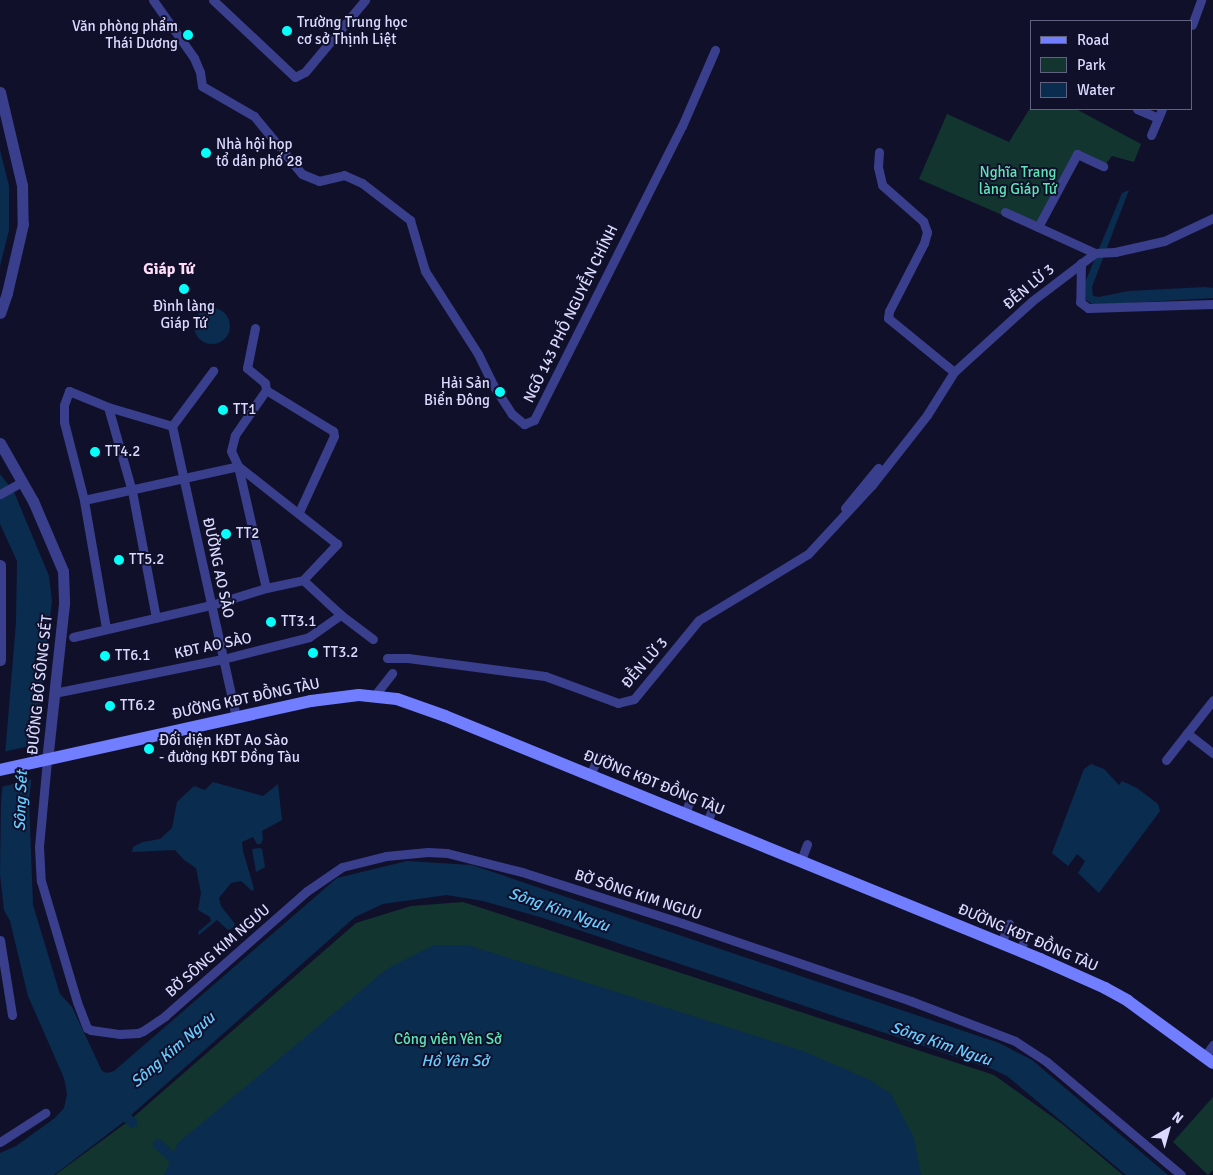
<!DOCTYPE html>
<meta charset="utf-8">
<style>
body{margin:0}
#map{position:relative;width:1213px;height:1175px;overflow:hidden;background:#11102b;font-family:Signika,sans-serif}
div>[style]{position:absolute}
.green>*{inset:0;background:#123530}
.water>*{inset:0;background:#0a2c4f}
.round{border-radius:50%}
.pier>*{inset:0;background:#11102b}
.canal>*{height:10px;margin:-5px;padding:0 5px;transform-origin:5px;border-radius:5px;background:#0a2c4f}
.minor>*{height:9px;margin:-4.5px;padding:0 4.5px;transform-origin:4.5px;border-radius:4.5px;background:#393f8c}
.tertiary>*{height:11px;margin:-5.5px;padding:0 5.5px;transform-origin:5.5px;border-radius:5.5px;background:#393f8c}
.secondary>*{height:12px;margin:-6px;padding:0 6px;transform-origin:6px;border-radius:6px;background:#717eff}
.dots>*{width:14px;height:14px;translate:-50% -50%;box-sizing:border-box;border:2px solid #11102b;border-radius:50%}
span{translate:-50% -50%;white-space:nowrap;text-align:center;line-height:1.15;-webkit-text-stroke:4px #11102b;paint-order:stroke}
.poi-label{font-size:15px;color:#dadaff}
.left{translate:0 -50%;text-align:left}
.right{translate:-100% -50%;text-align:right}
.park-label{font-size:15px;color:#5fe5b4}
.street-label{font-size:15px;color:#dadaff}
.neighbourhood-label{font-size:16px;color:#ffdcf6;font-weight:700}
.water-label{font-size:16px;color:#68cbff;font-style:italic}
.legend{position:absolute;left:1030px;top:20px;width:162px;height:90px;box-sizing:border-box;background:#11102b;border:1px solid #616180;margin:0;padding:6px 9px;list-style:none;font-size:15px;color:#dadaff}
.legend li{display:flex;align-items:center;gap:10px;height:25px}
.legend b{width:25px;border:1px solid #616180}
.north{position:absolute;left:1143px;top:1105px;width:50px;height:50px;-webkit-text-stroke:4px #11102b;paint-order:stroke;rotate:38deg;font-size:14px;font-weight:700;line-height:20px;text-align:center;color:#dadaff}
.north::after{content:'';display:block;margin:auto;width:18px;height:22px;background:#dadaff;clip-path:polygon(50% 0,100% 100%,50% 72%,0 100%)}
</style>
<div id="map">
<div class="green">
<i style="clip-path:polygon(1032px 105px,1032px 109px,1076px 109px,1141px 144px,1134px 162px,1112px 156px,1105px 165px,1077px 153px,1035px 229px,919px 179px,947px 114px,1009px 142px)"></i>
<i style="clip-path:polygon(463px 902px,994px 1075px,1061px 1123px,1123px 1175px,55px 1175px,130px 1120px,356px 923px,411px 906px)"></i>
<i style="clip-path:polygon(1213px 1097px,1213px 1170px,1208px 1175px,1173px 1142px)"></i>
</div>
<div class="water">
<i style="clip-path:polygon(0 150px,9px 186px,9px 230px,0 266px)"></i>
<i style="clip-path:polygon(1129px 190px,1092px 287px,1093px 296px,1099px 297px,1128px 291px,1205px 287px,1213px 288px,1213px 298px,1094px 305px,1084px 299px,1082px 290px,1096px 256px,1122px 193px)"></i>
<i class="round" style="left:194px;top:308px;width:36px;height:36px"></i>
<i style="clip-path:polygon(0 474px,14px 492px,49px 576px,52px 601px,29px 800px,33px 905px,60px 994px,72px 1007px,102px 1071px,107px 1073px,114px 1071px,337px 878px,407px 861px,472px 865px,999px 1043px,1032px 1060px,1168px 1175px,1126px 1175px,1007px 1076px,992px 1069px,543px 918px,483px 901px,447px 895px,383px 904px,355px 917px,121px 1124px,54px 1175px,0 1175px,0 1153px,16px 1146px,55px 1118px,64px 1108px,67px 1094px,64px 1078px,28px 996px,10px 921px,4px 910px,0 874px,1px 804px,16px 622px,17px 561px,0 524px)"></i>
<i style="clip-path:polygon(1091px 764px,1104px 769px,1119px 785px,1122px 781px,1137px 788px,1158px 804px,1160px 811px,1099px 893px,1078px 873px,1085px 861px,1077px 854px,1068px 866px,1052px 853px,1084px 769px)"></i>
<i style="clip-path:polygon(213px 782px,263px 796px,278px 784px,282px 820px,262px 831px,263px 839px,261px 844px,257px 844px,253px 837px,242px 842px,243px 851px,254px 889px,252px 891px,241px 881px,231px 883px,219px 898px,221px 906px,235px 924px,233px 928px,228px 930px,217px 920px,199px 935px,198px 932px,211px 921px,210px 917px,198px 910px,201px 893px,196px 868px,184px 860px,175px 850px,132px 852px,133px 847px,143px 842px,160px 839px,172px 828px,177px 802px,194px 786px,205px 790px)"></i>
<i style="clip-path:polygon(259px 848px,262px 849px,265px 867px,256px 872px,252px 849px)"></i>
<i style="clip-path:polygon(434px 945px,468px 945px,803px 1051px,870px 1080px,891px 1094px,914px 1138px,921px 1175px,164px 1175px,178px 1143px,387px 969px)"></i>
</div>
<div class="pier">
<i style="clip-path:polygon(39px 744px,34px 779px,1px 787px,3px 752px)"></i>
</div>
<div class="canal">
<i style="left:119px;top:1111px;width:18px;rotate:41deg"></i>
<i style="left:158px;top:1144px;width:19px;rotate:43deg"></i>
</div>
<div class="minor">
<i style="left:153px;top:0;width:71px;rotate:54.7deg"></i>
<i style="left:194px;top:58px;width:15px;rotate:67deg"></i>
<i style="left:200px;top:72px;width:14px;rotate:82deg"></i>
<i style="left:202px;top:86px;width:60px;rotate:30deg"></i>
<i style="left:254px;top:116px;width:75px;rotate:50.4deg"></i>
<i style="left:302px;top:174px;width:18px;rotate:22deg"></i>
<i style="left:319px;top:181px;width:26px;rotate:-13deg"></i>
<i style="left:344px;top:175px;width:20px;rotate:24deg"></i>
<i style="left:362px;top:183px;width:61px;rotate:37.6deg"></i>
<i style="left:410px;top:220px;width:53px;rotate:73.6deg"></i>
<i style="left:425px;top:271px;width:98px;rotate:57.4deg"></i>
<i style="left:478px;top:354px;width:34px;rotate:64deg"></i>
<i style="left:493px;top:385px;width:35px;rotate:57deg"></i>
<i style="left:512px;top:414px;width:16px;rotate:40deg"></i>
<i style="left:524px;top:424px;width:11px;rotate:-22deg"></i>
<i style="left:534px;top:420px;width:329px;rotate:-63.3deg"></i>
<i style="left:682px;top:126px;width:83px;rotate:-66.5deg"></i>
<i style="left:213px;top:0;width:112px;rotate:43.2deg"></i>
<i style="left:295px;top:77px;width:11px;rotate:-27deg"></i>
<i style="left:305px;top:72px;width:94px;rotate:-50.2deg"></i>
<i style="left:1192px;top:25px;width:27px;rotate:-70deg"></i>
<i style="left:1137px;top:109px;width:23px;rotate:23deg"></i>
<i style="left:1151px;top:135px;width:28px;rotate:-67deg"></i>
<i style="left:879px;top:152px;width:15px;rotate:94deg"></i>
<i style="left:878px;top:167px;width:18px;rotate:77deg"></i>
<i style="left:882px;top:185px;width:55px;rotate:41.3deg"></i>
<i style="left:923px;top:221px;width:12px;rotate:70deg"></i>
<i style="left:927px;top:232px;width:11px;rotate:105deg"></i>
<i style="left:924px;top:243px;width:76px;rotate:117.2deg"></i>
<i style="left:889px;top:311px;width:7px;rotate:98deg"></i>
<i style="left:888px;top:318px;width:85px;rotate:39.3deg"></i>
<i style="left:1005px;top:212px;width:99px;rotate:24.5deg"></i>
<i style="left:1038px;top:227px;width:83px;rotate:-61.9deg"></i>
<i style="left:1077px;top:154px;width:29px;rotate:25deg"></i>
<i style="left:1081px;top:263px;width:39px;rotate:91deg"></i>
<i style="left:1080px;top:302px;width:10px;rotate:37deg"></i>
<i style="left:1088px;top:308px;width:125px;rotate:-1.8deg"></i>
<i style="left:255px;top:328px;width:41px;rotate:101.3deg"></i>
<i style="left:247px;top:368px;width:23px;rotate:40deg"></i>
<i style="left:265px;top:383px;width:7px;rotate:82deg"></i>
<i style="left:266px;top:390px;width:55px;rotate:124.6deg"></i>
<i style="left:235px;top:435px;width:16px;rotate:104deg"></i>
<i style="left:231px;top:451px;width:17px;rotate:65deg"></i>
<i style="left:238px;top:466px;width:125px;rotate:77.1deg"></i>
<i style="left:266px;top:390px;width:79px;rotate:31.5deg"></i>
<i style="left:333px;top:431px;width:5px;rotate:79deg"></i>
<i style="left:334px;top:436px;width:84px;rotate:114.7deg"></i>
<i style="left:108px;top:407px;width:87px;rotate:74.1deg"></i>
<i style="left:132px;top:491px;width:129px;rotate:79.3deg"></i>
<i style="left:172px;top:426px;width:298px;rotate:77.6deg"></i>
<i style="left:172px;top:426px;width:69px;rotate:-53.3deg"></i>
<i style="left:0;top:494px;width:25px;rotate:-29deg"></i>
<i style="left:84px;top:500px;width:158px;rotate:-12.4deg"></i>
<i style="left:845px;top:508px;width:52px;rotate:-50.5deg"></i>
<i style="left:303px;top:580px;width:52px;rotate:42.6deg"></i>
<i style="left:341px;top:615px;width:40px;rotate:37deg"></i>
<i style="left:106px;top:628px;width:130px;rotate:-99.8deg"></i>
<i style="left:84px;top:500px;width:81px;rotate:-104.4deg"></i>
<i style="left:64px;top:422px;width:17px;rotate:-90deg"></i>
<i style="left:64px;top:405px;width:15px;rotate:-70deg"></i>
<i style="left:69px;top:391px;width:42px;rotate:22.3deg"></i>
<i style="left:108px;top:407px;width:67px;rotate:16.5deg"></i>
<i style="left:73px;top:637px;width:142px;rotate:-13.1deg"></i>
<i style="left:211px;top:605px;width:58px;rotate:-17.2deg"></i>
<i style="left:266px;top:588px;width:38px;rotate:-12deg"></i>
<i style="left:303px;top:580px;width:50px;rotate:-46.6deg"></i>
<i style="left:337px;top:544px;width:126px;rotate:-141.8deg"></i>
<i style="left:387px;top:658px;width:21px"></i>
<i style="left:408px;top:658px;width:138px;rotate:7.5deg"></i>
<i style="left:545px;top:676px;width:78px;rotate:20.3deg"></i>
<i style="left:618px;top:703px;width:16px;rotate:-14deg"></i>
<i style="left:634px;top:699px;width:102px;rotate:-50.6deg"></i>
<i style="left:699px;top:620px;width:127px;rotate:-31.2deg"></i>
<i style="left:808px;top:554px;width:94px;rotate:-47.2deg"></i>
<i style="left:872px;top:485px;width:89px;rotate:-51.8deg"></i>
<i style="left:927px;top:415px;width:51px;rotate:-57.9deg"></i>
<i style="left:954px;top:372px;width:105px;rotate:-42.3deg"></i>
<i style="left:1032px;top:301px;width:79px;rotate:-37.3deg"></i>
<i style="left:1095px;top:253px;width:20px;rotate:-3deg"></i>
<i style="left:1115px;top:252px;width:50px;rotate:-12.7deg"></i>
<i style="left:1164px;top:241px;width:54px;rotate:-25.1deg"></i>
<i style="left:54px;top:693px;width:172px;rotate:-11.4deg"></i>
<i style="left:223px;top:659px;width:89px;rotate:-14.3deg"></i>
<i style="left:309px;top:637px;width:39px;rotate:-35deg"></i>
<i style="left:375px;top:695px;width:28px;rotate:-52deg"></i>
<i style="left:1187px;top:733px;width:33px;rotate:38deg"></i>
<i style="left:47px;top:760px;width:87px;rotate:95.3deg"></i>
<i style="left:39px;top:847px;width:34px;rotate:87deg"></i>
<i style="left:41px;top:881px;width:126px;rotate:73.4deg"></i>
<i style="left:77px;top:1002px;width:28px;rotate:69deg"></i>
<i style="left:87px;top:1028px;width:4px;rotate:27deg"></i>
<i style="left:91px;top:1030px;width:28px;rotate:8deg"></i>
<i style="left:119px;top:1034px;width:19px;rotate:-3deg"></i>
<i style="left:138px;top:1033px;width:5px;rotate:-22deg"></i>
<i style="left:143px;top:1031px;width:27px;rotate:-34deg"></i>
<i style="left:165px;top:1016px;width:189px;rotate:-41.4deg"></i>
<i style="left:307px;top:891px;width:42px;rotate:-34.4deg"></i>
<i style="left:342px;top:867px;width:45px;rotate:-14deg"></i>
<i style="left:386px;top:856px;width:42px;rotate:-5.4deg"></i>
<i style="left:428px;top:852px;width:19px;rotate:3deg"></i>
<i style="left:447px;top:853px;width:77px;rotate:14.2deg"></i>
<i style="left:522px;top:872px;width:168px;rotate:17.7deg"></i>
<i style="left:682px;top:923px;width:242px;rotate:18.8deg"></i>
<i style="left:911px;top:1001px;width:111px;rotate:21deg"></i>
<i style="left:1015px;top:1041px;width:38px;rotate:33deg"></i>
<i style="left:1047px;top:1062px;width:175px;rotate:40.1deg"></i>
<i style="left:1166px;top:760px;width:76px;rotate:-51.9deg"></i>
<i style="left:590px;top:775px;width:20px;rotate:-66deg"></i>
<i style="left:685px;top:813px;width:18px;rotate:-68deg"></i>
<i style="left:707px;top:822px;width:18px;rotate:-68deg"></i>
<i style="left:801px;top:860px;width:17px;rotate:-69deg"></i>
<i style="left:0;top:940px;width:76px;rotate:80.9deg"></i>
<i style="left:1001px;top:943px;width:21px;rotate:-67deg"></i>
<i style="left:1020px;top:951px;width:19px;rotate:-69deg"></i>
<i style="left:1205px;top:1056px;width:14px;rotate:-54deg"></i>
<i style="left:0;top:1142px;width:54px;rotate:-32.8deg"></i>
</div>
<div class="tertiary">
<i style="left:0;top:92px;width:96px;rotate:76.7deg"></i>
<i style="left:22px;top:185px;width:39px;rotate:89deg"></i>
<i style="left:23px;top:224px;width:71px;rotate:103.1deg"></i>
<i style="left:7px;top:293px;width:21px;rotate:109deg"></i>
<i style="left:0;top:443px;width:67px;rotate:60.4deg"></i>
<i style="left:33px;top:501px;width:76px;rotate:66.8deg"></i>
<i style="left:63px;top:571px;width:33px;rotate:88deg"></i>
<i style="left:64px;top:604px;width:157px;rotate:96.2deg"></i>
<i style="left:0;top:565px;width:95px;rotate:90deg"></i>
</div>
<div class="secondary">
<i style="left:0;top:770px;width:319px;rotate:-12.5deg"></i>
<i style="left:311px;top:701px;width:48px;rotate:-7.1deg"></i>
<i style="left:359px;top:695px;width:38px;rotate:6deg"></i>
<i style="left:397px;top:699px;width:51px;rotate:19.5deg"></i>
<i style="left:445px;top:716px;width:643px;rotate:22.22deg"></i>
<i style="left:1040px;top:959px;width:71px;rotate:24deg"></i>
<i style="left:1105px;top:988px;width:26px;rotate:29deg"></i>
<i style="left:1128px;top:1001px;width:105px;rotate:36.1deg"></i>
</div>
<div class="dots">
<i style="left:287px;top:31px;background:#06fffb"></i>
<i style="left:188px;top:35px;background:#06fffb"></i>
<i style="left:206px;top:153px;background:#06fffb"></i>
<i style="left:184px;top:289px;background:#06fffb"></i>
<i style="left:500px;top:392px;background:#06fffb"></i>
<i style="left:223px;top:410px;background:#06fffb"></i>
<i style="left:95px;top:452px;background:#06fffb"></i>
<i style="left:226px;top:534px;background:#06fffb"></i>
<i style="left:119px;top:560px;background:#06fffb"></i>
<i style="left:271px;top:622px;background:#06fffb"></i>
<i style="left:313px;top:653px;background:#06fffb"></i>
<i style="left:105px;top:656px;background:#06fffb"></i>
<i style="left:110px;top:706px;background:#06fffb"></i>
<i style="left:149px;top:749px;background:#06fffb"></i>
</div>
<div class="poi-label">
<span class="left" style="left:297px;top:31px">Trường Trung học<br>cơ sở Thịnh Liệt</span>
<span class="right" style="left:178px;top:35px">Văn phòng phẩm<br>Thái Dương</span>
<span class="left" style="left:216px;top:153px">Nhà hội họp<br>tổ dân phố 28</span>
<span style="left:184px;top:315px">Đình làng<br>Giáp Tứ</span>
<span class="right" style="left:490px;top:392px">Hải Sản<br>Biển Đông</span>
<span class="left" style="left:233px;top:410px">TT1</span>
<span class="left" style="left:105px;top:452px">TT4.2</span>
<span class="left" style="left:236px;top:534px">TT2</span>
<span class="left" style="left:129px;top:560px">TT5.2</span>
<span class="left" style="left:281px;top:622px">TT3.1</span>
<span class="left" style="left:323px;top:653px">TT3.2</span>
<span class="left" style="left:115px;top:656px">TT6.1</span>
<span class="left" style="left:120px;top:706px">TT6.2</span>
<span class="left" style="left:159px;top:749px">Đối diện KĐT Ao Sào<br>- đường KĐT Đồng Tàu</span>
</div>
<div class="park-label">
<span style="left:1018px;top:181px">Nghĩa Trang<br>làng Giáp Tứ</span>
<span style="left:448px;top:1040px">Công viên Yên Sở</span>
</div>
<div class="street-label">
<span style="left:1029px;top:287px;rotate:-40deg">ĐỀN LỪ 3</span>
<span style="left:571px;top:314px;rotate:-64deg">NGÕ 143 PHỐ NGUYỄN CHÍNH</span>
<span style="left:218px;top:568px;rotate:78deg">ĐƯỜNG AO SÀO</span>
<span style="left:213px;top:646px;rotate:-12deg">KĐT AO SÀO</span>
<span style="left:645px;top:663px;rotate:-49deg">ĐỀN LỪ 3</span>
<span style="left:40px;top:685px;rotate:-84deg">ĐƯỜNG BỜ SÔNG SÉT</span>
<span style="left:246px;top:699px;rotate:-12deg">ĐƯỜNG KĐT ĐỒNG TÀU</span>
<span style="left:654px;top:783px;rotate:22deg">ĐƯỜNG KĐT ĐỒNG TÀU</span>
<span style="left:638px;top:895px;rotate:18deg">BỜ SÔNG KIM NGƯU</span>
<span style="left:1028px;top:938px;rotate:23deg">ĐƯỜNG KĐT ĐỒNG TÀU</span>
<span style="left:218px;top:951px;rotate:-41deg">BỜ SÔNG KIM NGƯU</span>
</div>
<div class="neighbourhood-label">
<span style="left:169px;top:269px">Giáp Tứ</span>
</div>
<div class="water-label">
<span style="left:21px;top:801px;rotate:-88deg">Sông Sét</span>
<span style="left:559px;top:910px;rotate:19deg">Sông Kim Ngưu</span>
<span style="left:941px;top:1044px;rotate:19deg">Sông Kim Ngưu</span>
<span style="left:173px;top:1050px;rotate:-41deg">Sông Kim Ngưu</span>
<span style="left:455px;top:1061px">Hồ Yên Sở</span>
</div>
<ul class="legend">
<li><b style="height:6px;background:#717eff"></b>Road</li>
<li><b style="height:14px;background:#123530"></b>Park</li>
<li><b style="height:14px;background:#0a2c4f"></b>Water</li>
</ul>
<div class="north">N</div>
</div>
